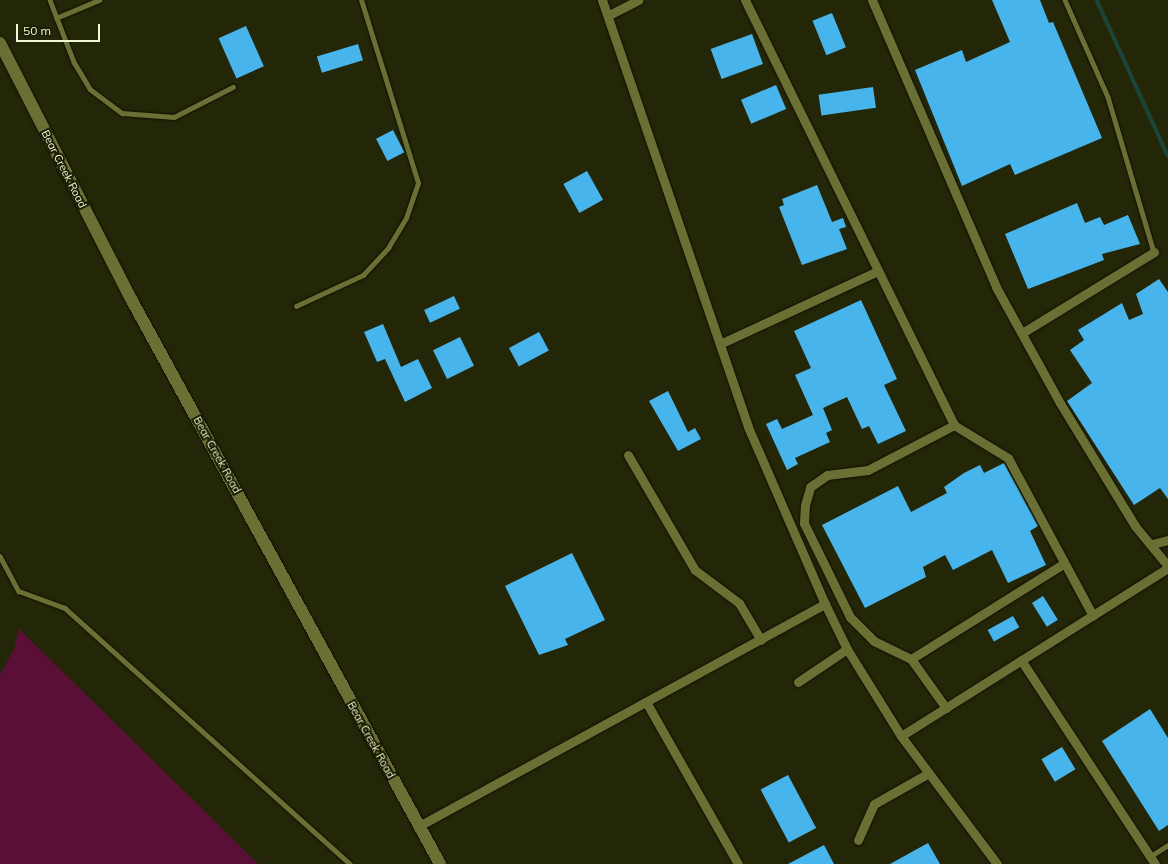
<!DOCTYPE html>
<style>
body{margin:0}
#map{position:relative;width:1168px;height:864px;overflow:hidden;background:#242707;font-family:Mulish,sans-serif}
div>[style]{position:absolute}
.green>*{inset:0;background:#5a1036}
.stream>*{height:3.5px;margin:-1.75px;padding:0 1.75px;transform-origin:1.75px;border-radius:1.75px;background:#1b443a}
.building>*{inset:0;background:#47b5ec;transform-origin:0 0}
.roads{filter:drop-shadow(0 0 1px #0e0f01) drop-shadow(0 0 1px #0e0f01)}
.lane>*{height:4.5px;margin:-2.25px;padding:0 2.25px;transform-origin:2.25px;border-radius:2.25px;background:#6a7033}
.street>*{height:9px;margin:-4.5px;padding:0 4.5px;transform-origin:4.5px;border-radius:4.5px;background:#6a7033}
.secondary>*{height:12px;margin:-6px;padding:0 6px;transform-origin:6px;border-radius:6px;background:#6a7033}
span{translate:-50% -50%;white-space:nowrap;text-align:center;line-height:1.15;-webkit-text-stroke:4px #1b1d00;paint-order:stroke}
.street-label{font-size:11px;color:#f1f6d6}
.scale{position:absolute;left:16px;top:24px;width:84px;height:18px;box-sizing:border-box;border:2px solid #f1f6d6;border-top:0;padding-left:5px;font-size:12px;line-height:14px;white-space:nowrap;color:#f1f6d6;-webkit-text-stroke:3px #1b1d00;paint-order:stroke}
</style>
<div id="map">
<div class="green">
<i style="clip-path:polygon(19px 629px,58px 667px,258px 864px,0 864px,0 675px,14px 649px)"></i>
</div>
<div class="stream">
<i style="left:1097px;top:0;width:171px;rotate:65.5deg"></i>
</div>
<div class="building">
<i style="clip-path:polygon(992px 0,1040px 0,1049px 23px,1053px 22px,1102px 138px,1015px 175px,1010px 164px,962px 186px,915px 70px,962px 50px,966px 62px,1010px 42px)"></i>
<i style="left:832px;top:13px;width:37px;height:21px;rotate:68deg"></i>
<i style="left:246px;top:26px;width:44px;height:30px;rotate:66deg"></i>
<i style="left:752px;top:34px;width:32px;height:44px;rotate:70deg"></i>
<i style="left:358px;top:44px;width:17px;height:43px;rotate:73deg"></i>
<i style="left:776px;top:85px;width:26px;height:38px;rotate:67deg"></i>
<i style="left:873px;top:87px;width:21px;height:55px;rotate:82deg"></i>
<i style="left:393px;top:130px;width:25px;height:19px;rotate:63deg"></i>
<i style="left:587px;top:171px;width:33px;height:27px;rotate:61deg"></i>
<i style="clip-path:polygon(817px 185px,832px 222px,843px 218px,846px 227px,839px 229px,847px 249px,802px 265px,779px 207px,784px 205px,782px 199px)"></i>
<i style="clip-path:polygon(1077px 203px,1085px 223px,1100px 217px,1104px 225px,1128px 215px,1140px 244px,1102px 254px,1104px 260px,1028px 289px,1005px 234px)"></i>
<i style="clip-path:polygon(1159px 279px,1168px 292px,1168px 499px,1160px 488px,1134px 505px,1067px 401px,1092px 383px,1070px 350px,1084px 340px,1078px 330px,1122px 303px,1129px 320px,1143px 314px,1136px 294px)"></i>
<i style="left:454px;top:296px;width:14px;height:33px;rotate:65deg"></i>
<i style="clip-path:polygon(861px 300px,897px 379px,884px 385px,906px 431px,878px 444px,869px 426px,862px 429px,847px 397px,823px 408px,832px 430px,826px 433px,830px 442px,795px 458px,798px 464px,787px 470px,766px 424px,777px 419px,782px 429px,813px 415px,795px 375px,811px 368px,794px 331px)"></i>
<i style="clip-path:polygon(383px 324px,401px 367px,418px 359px,432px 388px,405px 402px,385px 359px,377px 362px,364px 332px)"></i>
<i style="left:539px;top:332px;width:21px;height:34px;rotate:62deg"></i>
<i style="left:460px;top:337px;width:32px;height:30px;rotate:64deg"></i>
<i style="clip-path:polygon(668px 391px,688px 432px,695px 428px,701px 439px,678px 451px,649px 401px)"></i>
<i style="clip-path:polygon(1004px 463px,1038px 526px,1030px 531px,1046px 565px,1008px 583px,992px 550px,953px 570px,945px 555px,923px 567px,926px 577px,865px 608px,822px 525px,898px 486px,911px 512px,947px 493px,944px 487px,964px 473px,980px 465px,984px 473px)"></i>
<i style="clip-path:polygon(572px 553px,605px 620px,565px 639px,568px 645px,539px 655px,505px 586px)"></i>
<i style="left:1043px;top:596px;width:28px;height:13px;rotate:58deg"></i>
<i style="left:1013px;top:616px;width:13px;height:29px;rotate:61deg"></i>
<i style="clip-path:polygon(1150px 709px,1168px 738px,1168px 825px,1159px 831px,1102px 741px)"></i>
<i style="left:1062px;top:747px;width:26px;height:24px;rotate:59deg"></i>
<i style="left:788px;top:775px;width:60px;height:31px;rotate:62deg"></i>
<i style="clip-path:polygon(928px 843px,940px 864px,890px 864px)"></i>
<i style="clip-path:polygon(824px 845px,834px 864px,788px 864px)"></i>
</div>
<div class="roads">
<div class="lane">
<i style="left:50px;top:0;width:66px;rotate:68.8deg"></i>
<i style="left:74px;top:62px;width:31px;rotate:59deg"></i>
<i style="left:90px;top:89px;width:40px;rotate:37deg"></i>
<i style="left:122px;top:113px;width:52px;rotate:4.4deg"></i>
<i style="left:174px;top:117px;width:66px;rotate:-27deg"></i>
<i style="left:1065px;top:0;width:106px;rotate:66.1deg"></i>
<i style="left:1108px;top:97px;width:162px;rotate:73.5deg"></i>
<i style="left:56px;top:18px;width:47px;rotate:-22.7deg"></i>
<i style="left:296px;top:306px;width:74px;rotate:-24.8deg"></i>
<i style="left:363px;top:275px;width:37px;rotate:-47deg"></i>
<i style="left:388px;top:248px;width:35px;rotate:-59deg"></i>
<i style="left:406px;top:218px;width:37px;rotate:-71deg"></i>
<i style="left:418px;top:183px;width:192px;rotate:-107.3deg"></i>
<i style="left:0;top:556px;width:40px;rotate:62deg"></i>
<i style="left:19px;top:591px;width:49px;rotate:20.3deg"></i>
<i style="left:65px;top:608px;width:383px;rotate:41.9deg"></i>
<i style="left:1151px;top:856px;width:20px;rotate:-33deg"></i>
</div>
<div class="street">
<i style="left:602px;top:0;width:451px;rotate:71.1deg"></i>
<i style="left:748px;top:427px;width:193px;rotate:66.5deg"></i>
<i style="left:825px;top:604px;width:50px;rotate:63.9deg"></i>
<i style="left:847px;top:649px;width:102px;rotate:58.2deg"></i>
<i style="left:901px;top:736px;width:160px;rotate:53.1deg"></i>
<i style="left:745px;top:0;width:474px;rotate:63.8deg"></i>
<i style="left:954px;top:425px;width:63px;rotate:31.4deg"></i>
<i style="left:1008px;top:458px;width:179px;rotate:61.7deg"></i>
<i style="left:872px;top:0;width:313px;rotate:66.6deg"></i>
<i style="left:996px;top:287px;width:132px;rotate:61.1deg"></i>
<i style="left:1060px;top:403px;width:144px;rotate:58.6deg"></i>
<i style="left:1135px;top:526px;width:52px;rotate:50.5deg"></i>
<i style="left:609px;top:15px;width:33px;rotate:-27deg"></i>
<i style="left:1022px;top:333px;width:155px;rotate:-31.5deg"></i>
<i style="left:722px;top:343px;width:170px;rotate:-24.8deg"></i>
<i style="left:628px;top:455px;width:133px;rotate:59.8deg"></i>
<i style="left:695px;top:570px;width:55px;rotate:36.9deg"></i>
<i style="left:739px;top:603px;width:43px;rotate:59.3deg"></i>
<i style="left:1152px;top:544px;width:16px;rotate:-14deg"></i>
<i style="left:911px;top:659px;width:179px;rotate:-32deg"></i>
<i style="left:1021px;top:660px;width:244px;rotate:56.7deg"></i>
<i style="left:798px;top:682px;width:59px;rotate:-34deg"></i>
<i style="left:646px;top:702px;width:186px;rotate:60.4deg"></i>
<i style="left:946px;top:708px;width:60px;rotate:-125.5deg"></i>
<i style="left:911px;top:659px;width:41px;rotate:-154.1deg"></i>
<i style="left:874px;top:641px;width:34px;rotate:-135deg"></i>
<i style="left:850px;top:617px;width:105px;rotate:-116.1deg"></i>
<i style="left:804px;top:523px;width:18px;rotate:-87deg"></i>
<i style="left:805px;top:505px;width:19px;rotate:-74deg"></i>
<i style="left:810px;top:487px;width:21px;rotate:-35deg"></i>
<i style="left:827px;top:475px;width:41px;rotate:-7deg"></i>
<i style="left:868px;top:470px;width:97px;rotate:-27.6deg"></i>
<i style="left:901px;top:736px;width:315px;rotate:-32.2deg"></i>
<i style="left:419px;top:826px;width:463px;rotate:-28.7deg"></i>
<i style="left:858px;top:840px;width:39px;rotate:-66deg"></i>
<i style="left:874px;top:804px;width:61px;rotate:-29.5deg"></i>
</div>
<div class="secondary">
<i style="left:0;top:43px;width:285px;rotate:62.9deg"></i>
<i style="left:130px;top:297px;width:646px;rotate:61.33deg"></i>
</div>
</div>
<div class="street-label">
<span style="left:64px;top:169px;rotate:63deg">Bear Creek Road</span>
<span style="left:217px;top:455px;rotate:61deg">Bear Creek Road</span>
<span style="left:371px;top:740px;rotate:61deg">Bear Creek Road</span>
</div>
<div class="scale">50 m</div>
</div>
